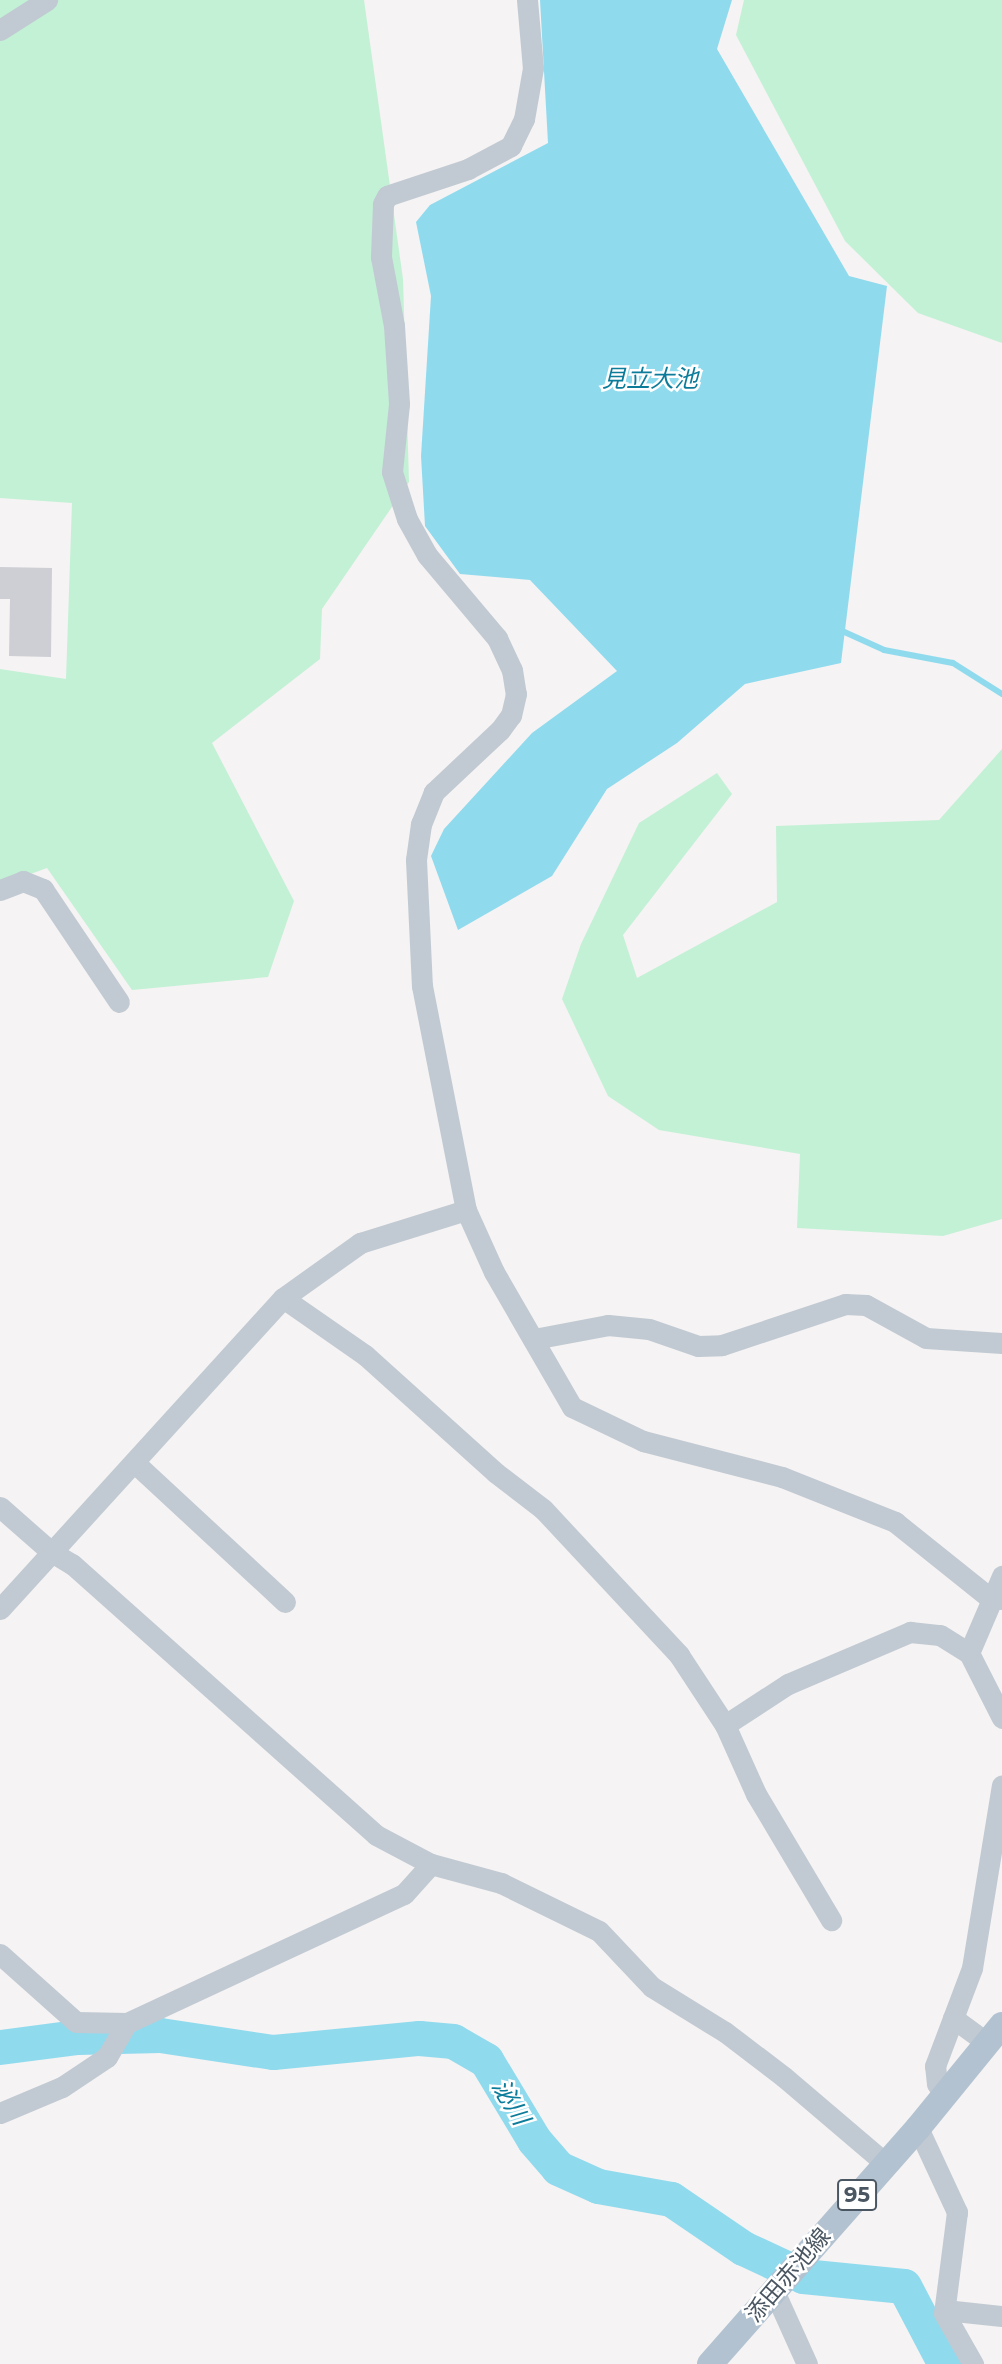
<!DOCTYPE html>
<meta charset="utf-8">
<style>
body{margin:0}
#map{position:relative;width:1002px;height:2364px;overflow:hidden;background:#f5f3f3;font-family:Montserrat,"Noto Sans JP",sans-serif}
div>[style]{position:absolute}
.green>*{inset:0;background:#c3f1d5}
.water>*{inset:0;background:#90daee}
.stream>*{height:6px;margin:-3px;padding:0 3px;transform-origin:3px;border-radius:3px;background:#90daee}
.river>*{height:35px;margin:-17.5px;padding:0 17.5px;transform-origin:17.5px;border-radius:17.5px;background:#90daee}
.building>*{inset:0;background:#cdcfd5}
.minor>*{height:21px;margin:-10.5px;padding:0 10.5px;transform-origin:10.5px;border-radius:10.5px;background:#c1cad2}
.major>*{height:26px;margin:-13px;padding:0 13px;transform-origin:13px;border-radius:13px;background:#b3c2d1}
span{translate:-50% -50%;white-space:nowrap;text-align:center;line-height:1.15;-webkit-text-stroke:5px #fff;paint-order:stroke}
.shield-label span{padding:2px 5px;background:#fff;border:2px solid;border-radius:5px;-webkit-text-stroke-width:0}
.shield-label{font-size:21px;color:#4a5661;font-weight:700}
.street-label{font-size:23px;color:#4a5661}
.water-label{font-size:24px;color:#0c7c9b;font-style:italic}
</style>
<div id="map">
<div class="green">
<i style="clip-path:polygon(0 0,364px 0,403px 279px,409px 482px,322px 609px,320px 659px,212px 743px,294px 901px,268px 977px,132px 990px,47px 868px,0 885px,0 669px,66px 679px,72px 503px,0 498px)"></i>
<i style="clip-path:polygon(744px 0,1002px 0,1002px 343px,918px 313px,845px 241px,736px 35px)"></i>
<i style="clip-path:polygon(1002px 749px,1002px 1219px,943px 1236px,797px 1228px,800px 1154px,659px 1130px,608px 1096px,562px 999px,581px 944px,639px 823px,717px 773px,732px 794px,623px 935px,637px 978px,777px 902px,776px 826px,939px 820px)"></i>
</div>
<div class="water">
<i style="clip-path:polygon(540px 0,732px 0,717px 49px,849px 276px,887px 286px,841px 663px,745px 684px,677px 743px,607px 789px,552px 876px,458px 930px,431px 856px,444px 829px,532px 733px,617px 671px,530px 580px,460px 574px,425px 526px,421px 456px,431px 296px,416px 222px,430px 205px,548px 143px)"></i>
</div>
<div class="stream">
<i style="left:840px;top:630px;width:48px;rotate:24.4deg"></i>
<i style="left:884px;top:650px;width:70px;rotate:10.7deg"></i>
<i style="left:953px;top:663px;width:58px;rotate:32.3deg"></i>
</div>
<div class="river">
<i style="left:0;top:2047px;width:78px;rotate:-7.4deg"></i>
<i style="left:77px;top:2037px;width:83px;rotate:-1.4deg"></i>
<i style="left:160px;top:2035px;width:114px;rotate:8.6deg"></i>
<i style="left:273px;top:2052px;width:147px;rotate:-5.5deg"></i>
<i style="left:419px;top:2038px;width:34px;rotate:5deg"></i>
<i style="left:453px;top:2041px;width:38px;rotate:30deg"></i>
<i style="left:486px;top:2060px;width:93px;rotate:59deg"></i>
<i style="left:534px;top:2140px;width:37px;rotate:49deg"></i>
<i style="left:558px;top:2168px;width:44px;rotate:24.2deg"></i>
<i style="left:598px;top:2186px;width:74px;rotate:10.1deg"></i>
<i style="left:671px;top:2199px;width:87px;rotate:34.2deg"></i>
<i style="left:743px;top:2248px;width:66px;rotate:25deg"></i>
<i style="left:803px;top:2276px;width:101px;rotate:5.7deg"></i>
<i style="left:904px;top:2286px;width:88px;rotate:62.3deg"></i>
</div>
<div class="building">
<i style="clip-path:polygon(0 567px,52px 568px,51px 657px,9px 656px,10px 599px,0 599px)"></i>
</div>
<div class="minor">
<i style="left:527px;top:0;width:68px;rotate:85deg"></i>
<i style="left:533px;top:68px;width:52px;rotate:100deg"></i>
<i style="left:524px;top:119px;width:30px;rotate:116deg"></i>
<i style="left:511px;top:146px;width:49px;rotate:151.9deg"></i>
<i style="left:468px;top:169px;width:85px;rotate:161.6deg"></i>
<i style="left:387px;top:196px;width:9px;rotate:117deg"></i>
<i style="left:383px;top:204px;width:53px;rotate:92.2deg"></i>
<i style="left:381px;top:257px;width:70px;rotate:79.3deg"></i>
<i style="left:394px;top:326px;width:78px;rotate:86.3deg"></i>
<i style="left:399px;top:404px;width:68px;rotate:95.9deg"></i>
<i style="left:392px;top:472px;width:49px;rotate:72.3deg"></i>
<i style="left:407px;top:519px;width:41px;rotate:60.9deg"></i>
<i style="left:427px;top:555px;width:109px;rotate:49.9deg"></i>
<i style="left:497px;top:638px;width:35px;rotate:65deg"></i>
<i style="left:512px;top:670px;width:24px;rotate:81deg"></i>
<i style="left:516px;top:694px;width:22px;rotate:103deg"></i>
<i style="left:511px;top:715px;width:19px;rotate:126deg"></i>
<i style="left:500px;top:730px;width:91px;rotate:136.8deg"></i>
<i style="left:434px;top:792px;width:35px;rotate:112deg"></i>
<i style="left:421px;top:824px;width:36px;rotate:98deg"></i>
<i style="left:416px;top:860px;width:126px;rotate:87.3deg"></i>
<i style="left:422px;top:986px;width:228px;rotate:78.9deg"></i>
<i style="left:466px;top:1210px;width:68px;rotate:65.7deg"></i>
<i style="left:494px;top:1272px;width:156px;rotate:60deg"></i>
<i style="left:572px;top:1407px;width:79px;rotate:25.6deg"></i>
<i style="left:643px;top:1441px;width:144px;rotate:14.5deg"></i>
<i style="left:782px;top:1477px;width:122px;rotate:21.7deg"></i>
<i style="left:895px;top:1522px;width:122px;rotate:38.7deg"></i>
<i style="left:990px;top:1598px;width:12px;rotate:5deg"></i>
<i style="left:0;top:30px;width:56px;rotate:-32.6deg"></i>
<i style="left:0;top:890px;width:25px;rotate:-21deg"></i>
<i style="left:23px;top:881px;width:22px;rotate:22deg"></i>
<i style="left:43px;top:889px;width:136px;rotate:56.1deg"></i>
<i style="left:283px;top:1298px;width:100px;rotate:34.8deg"></i>
<i style="left:365px;top:1355px;width:176px;rotate:42deg"></i>
<i style="left:496px;top:1473px;width:59px;rotate:37.5deg"></i>
<i style="left:543px;top:1509px;width:200px;rotate:47deg"></i>
<i style="left:679px;top:1655px;width:84px;rotate:56.7deg"></i>
<i style="left:725px;top:1725px;width:76px;rotate:65.8deg"></i>
<i style="left:756px;top:1794px;width:147px;rotate:59.2deg"></i>
<i style="left:534px;top:1339px;width:75px;rotate:-10.7deg"></i>
<i style="left:608px;top:1325px;width:41px;rotate:5.6deg"></i>
<i style="left:649px;top:1329px;width:52px;rotate:19.1deg"></i>
<i style="left:698px;top:1346px;width:24px;rotate:-2deg"></i>
<i style="left:722px;top:1345px;width:130px;rotate:-18.4deg"></i>
<i style="left:845px;top:1304px;width:21px;rotate:3deg"></i>
<i style="left:866px;top:1305px;width:68px;rotate:28.8deg"></i>
<i style="left:926px;top:1338px;width:76px;rotate:3.8deg"></i>
<i style="left:136px;top:1464px;width:203px;rotate:42.8deg"></i>
<i style="left:0;top:1507px;width:67px;rotate:41.3deg"></i>
<i style="left:50px;top:1551px;width:26px;rotate:31deg"></i>
<i style="left:72px;top:1564px;width:407px;rotate:41.7deg"></i>
<i style="left:376px;top:1835px;width:62px;rotate:27.8deg"></i>
<i style="left:431px;top:1864px;width:73px;rotate:15.2deg"></i>
<i style="left:501px;top:1883px;width:109px;rotate:26.1deg"></i>
<i style="left:599px;top:1931px;width:77px;rotate:46.6deg"></i>
<i style="left:652px;top:1987px;width:86px;rotate:31.7deg"></i>
<i style="left:725px;top:2032px;width:74px;rotate:37.3deg"></i>
<i style="left:784px;top:2077px;width:133px;rotate:40.4deg"></i>
<i style="left:0;top:1609px;width:420px;rotate:-47.7deg"></i>
<i style="left:283px;top:1298px;width:95px;rotate:-35.5deg"></i>
<i style="left:360px;top:1243px;width:111px;rotate:-17.3deg"></i>
<i style="left:969px;top:1653px;width:84px;rotate:-66.8deg"></i>
<i style="left:725px;top:1725px;width:75px;rotate:-33.1deg"></i>
<i style="left:788px;top:1684px;width:133px;rotate:-23.1deg"></i>
<i style="left:910px;top:1632px;width:30px;rotate:6deg"></i>
<i style="left:940px;top:1635px;width:34px;rotate:32deg"></i>
<i style="left:969px;top:1653px;width:73px;rotate:63.1deg"></i>
<i style="left:0;top:1954px;width:102px;rotate:41.8deg"></i>
<i style="left:76px;top:2022px;width:51px;rotate:1.1deg"></i>
<i style="left:127px;top:2023px;width:306px;rotate:-25deg"></i>
<i style="left:404px;top:1894px;width:40px;rotate:-48deg"></i>
<i style="left:953px;top:2018px;width:42px;rotate:36.3deg"></i>
<i style="left:946px;top:2094px;width:13px;rotate:-132deg"></i>
<i style="left:937px;top:2084px;width:18px;rotate:-96deg"></i>
<i style="left:935px;top:2066px;width:105px;rotate:-69.3deg"></i>
<i style="left:972px;top:1968px;width:185px;rotate:-80.7deg"></i>
<i style="left:0;top:2113px;width:67px;rotate:-22.8deg"></i>
<i style="left:62px;top:2087px;width:54px;rotate:-33.7deg"></i>
<i style="left:107px;top:2057px;width:39px;rotate:-60deg"></i>
<i style="left:918px;top:2128px;width:93px;rotate:65.1deg"></i>
<i style="left:957px;top:2212px;width:102px;rotate:97.3deg"></i>
<i style="left:944px;top:2313px;width:59px;rotate:60.4deg"></i>
<i style="left:774px;top:2291px;width:80px;rotate:65.7deg"></i>
<i style="left:945px;top:2310px;width:57px;rotate:6deg"></i>
</div>
<div class="major">
<i style="left:710px;top:2364px;width:315px;rotate:-48.6deg"></i>
<i style="left:918px;top:2128px;width:133px;rotate:-50.8deg"></i>
</div>
<div class="shield-label">
<span style="left:857px;top:2195px">95</span>
</div>
<div class="street-label">
<span style="left:788px;top:2275px;rotate:-49deg">添田赤池線</span>
</div>
<div class="water-label">
<span style="left:650px;top:379px">見立大池</span>
<span style="left:511px;top:2102px;rotate:59deg">泌川</span>
</div>
</div>
